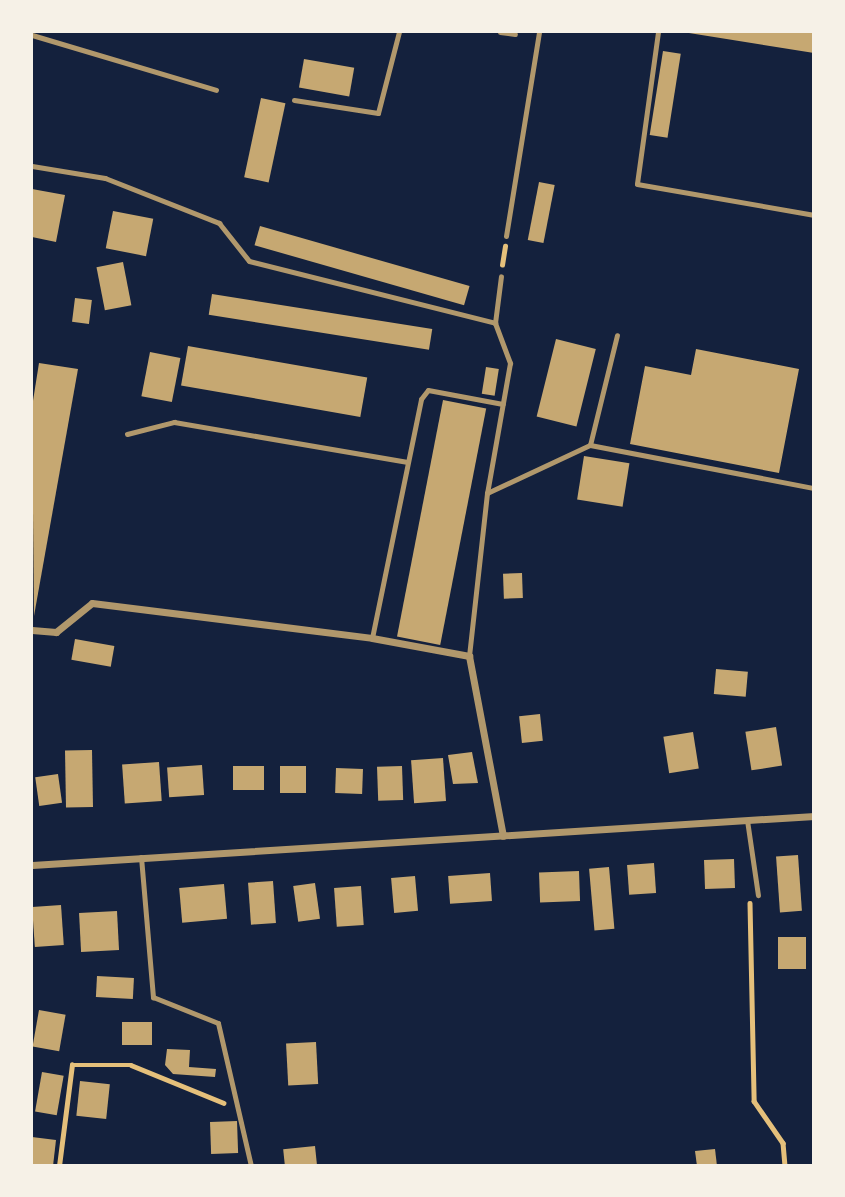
<!DOCTYPE html>
<style>
body{margin:0}
#map{position:relative;width:845px;height:1197px;overflow:hidden;background:#14213d;font-family:"DM Sans",sans-serif}
div>[style]{position:absolute}
.building>*{inset:0;background:#c6a872;transform-origin:0 0}
.path>*{height:4.5px;margin:-2.25px;padding:0 2.25px;transform-origin:2.25px;border-radius:2.25px;background:#e5c07b}
.service>*{height:5px;margin:-2.5px;padding:0 2.5px;transform-origin:2.5px;border-radius:2.5px;background:#b1986c}
.minor>*{height:7px;margin:-3.5px;padding:0 3.5px;transform-origin:3.5px;border-radius:3.5px;background:#b1986c}
span{translate:-50% -50%;white-space:nowrap;text-align:center;line-height:1.15;-webkit-text-stroke:7px #f6f1e7;paint-order:stroke}
.frame{position:absolute;inset:0;border:33px solid #f6f1e7;pointer-events:none}
</style>
<div id="map">
<div class="building">
<i style="clip-path:polygon(689px 32px,814px 32px,814px 53px,689px 33px)"></i>
<i style="left:663px;top:51px;width:18px;height:85px;rotate:9deg"></i>
<i style="left:304px;top:59px;width:51px;height:29px;rotate:10deg"></i>
<i style="left:261px;top:98px;width:25px;height:81px;rotate:12deg"></i>
<i style="left:539px;top:182px;width:16px;height:59px;rotate:11deg"></i>
<i style="clip-path:polygon(32px 189px,65px 195px,56px 242px,32px 237px)"></i>
<i style="left:113px;top:211px;width:41px;height:38px;rotate:11deg"></i>
<i style="left:260px;top:226px;width:218px;height:20px;rotate:16deg"></i>
<i style="left:123px;top:262px;width:44px;height:27px;rotate:79deg"></i>
<i style="left:212px;top:294px;width:223px;height:21px;rotate:9deg"></i>
<i style="left:75px;top:298px;width:17px;height:24px;rotate:7deg"></i>
<i style="left:556px;top:339px;width:41px;height:80px;rotate:14deg"></i>
<i style="left:188px;top:346px;width:182px;height:40px;rotate:10deg"></i>
<i style="clip-path:polygon(696px 349px,799px 369px,779px 473px,630px 444px,645px 366px,691px 375px)"></i>
<i style="left:150px;top:352px;width:31px;height:45px;rotate:11deg"></i>
<i style="clip-path:polygon(39px 363px,78px 369px,34px 616px,32px 407px)"></i>
<i style="left:486px;top:367px;width:13px;height:27px;rotate:9deg"></i>
<i style="left:443px;top:400px;width:44px;height:241px;rotate:11deg"></i>
<i style="left:584px;top:456px;width:46px;height:44px;rotate:9deg"></i>
<i style="left:522px;top:573px;width:25px;height:19px;rotate:88deg"></i>
<i style="left:75px;top:639px;width:40px;height:21px;rotate:10deg"></i>
<i style="left:716px;top:669px;width:32px;height:25px;rotate:5deg"></i>
<i style="left:540px;top:714px;width:27px;height:21px;rotate:84deg"></i>
<i style="left:776px;top:727px;width:39px;height:31px;rotate:81deg"></i>
<i style="left:693px;top:732px;width:37px;height:30px;rotate:81deg"></i>
<i style="left:92px;top:750px;width:57px;height:27px;rotate:89deg"></i>
<i style="clip-path:polygon(472px 752px,478px 783px,453px 784px,448px 755px)"></i>
<i style="left:443px;top:758px;width:43px;height:32px;rotate:86deg"></i>
<i style="left:159px;top:762px;width:39px;height:37px;rotate:86deg"></i>
<i style="left:202px;top:765px;width:30px;height:35px;rotate:86deg"></i>
<i style="left:233px;top:766px;width:31px;height:24px"></i>
<i style="left:280px;top:766px;width:26px;height:27px"></i>
<i style="left:402px;top:766px;width:34px;height:25px;rotate:88deg"></i>
<i style="left:336px;top:768px;width:27px;height:25px;rotate:2deg"></i>
<i style="left:58px;top:774px;width:29px;height:23px;rotate:82deg"></i>
<i style="left:798px;top:855px;width:56px;height:22px;rotate:86deg"></i>
<i style="left:734px;top:859px;width:29px;height:30px;rotate:88deg"></i>
<i style="left:654px;top:863px;width:30px;height:27px;rotate:86deg"></i>
<i style="left:609px;top:867px;width:62px;height:20px;rotate:85deg"></i>
<i style="left:579px;top:871px;width:30px;height:40px;rotate:88deg"></i>
<i style="left:490px;top:873px;width:28px;height:42px;rotate:86deg"></i>
<i style="left:415px;top:876px;width:35px;height:24px;rotate:85deg"></i>
<i style="left:273px;top:881px;width:42px;height:25px;rotate:86deg"></i>
<i style="left:315px;top:883px;width:36px;height:22px;rotate:82deg"></i>
<i style="left:224px;top:884px;width:35px;height:45px;rotate:85deg"></i>
<i style="left:361px;top:886px;width:39px;height:27px;rotate:86deg"></i>
<i style="left:61px;top:905px;width:40px;height:29px;rotate:86deg"></i>
<i style="left:117px;top:911px;width:39px;height:38px;rotate:87deg"></i>
<i style="left:778px;top:937px;width:28px;height:32px"></i>
<i style="left:97px;top:976px;width:37px;height:21px;rotate:3deg"></i>
<i style="left:39px;top:1010px;width:27px;height:37px;rotate:10deg"></i>
<i style="left:122px;top:1022px;width:30px;height:23px"></i>
<i style="left:316px;top:1042px;width:42px;height:30px;rotate:87deg"></i>
<i style="clip-path:polygon(167px 1049px,190px 1050px,189px 1067px,216px 1069px,215px 1077px,173px 1074px,165px 1065px)"></i>
<i style="left:42px;top:1072px;width:22px;height:40px;rotate:10deg"></i>
<i style="left:80px;top:1081px;width:30px;height:35px;rotate:6deg"></i>
<i style="left:237px;top:1121px;width:32px;height:27px;rotate:88deg"></i>
<i style="clip-path:polygon(32px 1137px,56px 1140px,53px 1166px,32px 1165px)"></i>
<i style="left:315px;top:1146px;width:20px;height:32px;rotate:84deg"></i>
<i style="clip-path:polygon(715px 1149px,717px 1166px,697px 1166px,695px 1151px)"></i>
</div>
<div class="path">
<i style="left:502px;top:265px;width:19px;rotate:-81deg"></i>
<i style="left:750px;top:903px;width:198px;rotate:88.8deg"></i>
<i style="left:754px;top:1101px;width:51px;rotate:55.4deg"></i>
<i style="left:783px;top:1143px;width:23px;rotate:85deg"></i>
<i style="left:59px;top:1166px;width:102px;rotate:-82.7deg"></i>
<i style="left:72px;top:1065px;width:59px"></i>
<i style="left:131px;top:1065px;width:100px;rotate:22.2deg"></i>
</div>
<div class="service">
<i style="left:500px;top:32px;width:15px;rotate:8deg"></i>
<i style="left:658px;top:32px;width:153px;rotate:97.9deg"></i>
<i style="left:637px;top:184px;width:180px;rotate:9.9deg"></i>
<i style="left:32px;top:35px;width:192px;rotate:16.6deg"></i>
<i style="left:294px;top:100px;width:85px;rotate:8.8deg"></i>
<i style="left:378px;top:113px;width:84px;rotate:-75.5deg"></i>
<i style="left:32px;top:166px;width:74px;rotate:9.3deg"></i>
<i style="left:105px;top:178px;width:123px;rotate:21.5deg"></i>
<i style="left:219px;top:223px;width:48px;rotate:51.7deg"></i>
<i style="left:249px;top:261px;width:254px;rotate:14.1deg"></i>
<i style="left:495px;top:323px;width:43px;rotate:69.4deg"></i>
<i style="left:510px;top:363px;width:132px;rotate:100deg"></i>
<i style="left:487px;top:493px;width:164px;rotate:96.3deg"></i>
<i style="left:506px;top:236px;width:207px;rotate:-80.8deg"></i>
<i style="left:495px;top:323px;width:47px;rotate:-82.7deg"></i>
<i style="left:127px;top:434px;width:49px;rotate:-14.3deg"></i>
<i style="left:174px;top:422px;width:237px;rotate:9.7deg"></i>
<i style="left:590px;top:445px;width:228px;rotate:10.9deg"></i>
<i style="left:487px;top:493px;width:114px;rotate:-25deg"></i>
<i style="left:590px;top:445px;width:113px;rotate:-76.2deg"></i>
<i style="left:372px;top:638px;width:244px;rotate:-78.4deg"></i>
<i style="left:421px;top:399px;width:11px;rotate:-52deg"></i>
<i style="left:428px;top:390px;width:76px;rotate:10.6deg"></i>
<i style="left:747px;top:820px;width:76px;rotate:81.7deg"></i>
<i style="left:141px;top:857px;width:141px;rotate:85.1deg"></i>
<i style="left:153px;top:997px;width:70px;rotate:21.8deg"></i>
<i style="left:218px;top:1023px;width:147px;rotate:77deg"></i>
</div>
<div class="minor">
<i style="left:32px;top:630px;width:24px;rotate:5deg"></i>
<i style="left:56px;top:632px;width:46px;rotate:-38.9deg"></i>
<i style="left:92px;top:603px;width:282px;rotate:7.1deg"></i>
<i style="left:372px;top:638px;width:99px;rotate:10.5deg"></i>
<i style="left:469px;top:656px;width:183px;rotate:79.3deg"></i>
<i style="left:32px;top:865px;width:784px;rotate:-3.59deg"></i>
</div>
<div class="frame"></div>
</div>
